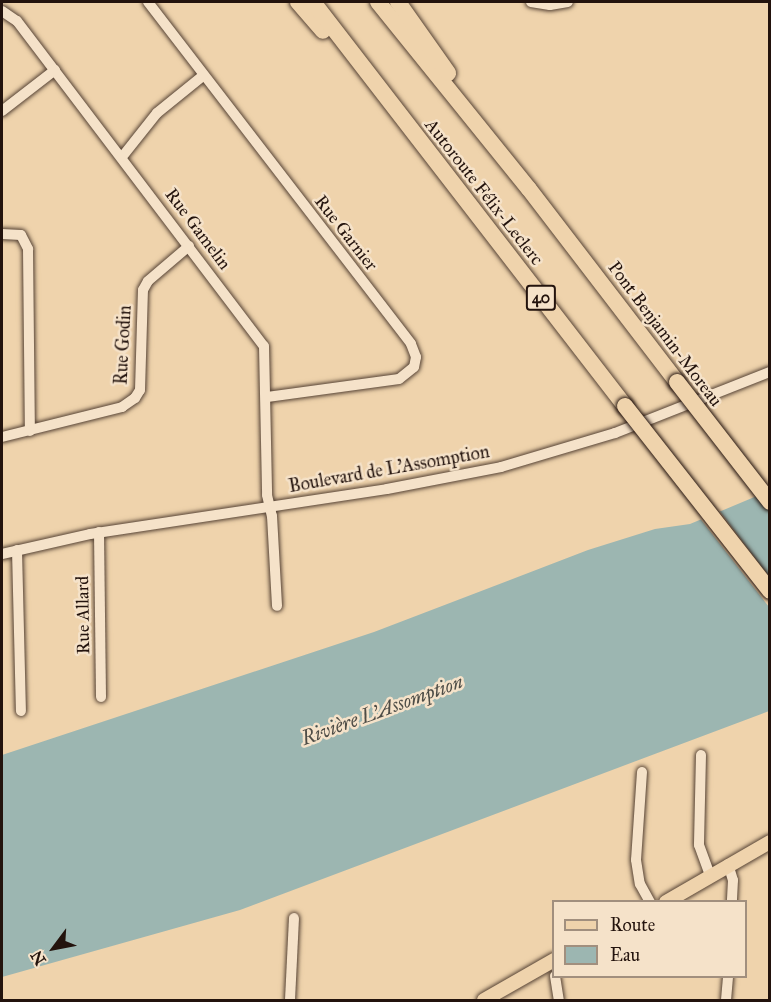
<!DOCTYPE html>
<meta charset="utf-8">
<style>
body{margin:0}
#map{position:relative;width:771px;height:1002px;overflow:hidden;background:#efd3ac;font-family:"IM FELL Great Primer",serif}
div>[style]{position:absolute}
.water>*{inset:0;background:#9cb6b1}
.pier>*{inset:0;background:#efd3ac}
.roads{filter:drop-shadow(0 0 2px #564335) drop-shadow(0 0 2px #564335)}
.minor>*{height:10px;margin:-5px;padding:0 5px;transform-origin:5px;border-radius:5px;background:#f5e2c9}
.major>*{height:14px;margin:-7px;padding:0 7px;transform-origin:7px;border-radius:7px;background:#efd3ac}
.highway>*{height:16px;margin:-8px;padding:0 8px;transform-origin:8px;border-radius:8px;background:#efd3ac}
.bridges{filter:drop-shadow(0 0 2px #23130d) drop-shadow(0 0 2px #23130d)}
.highway-bridge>*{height:16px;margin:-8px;padding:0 8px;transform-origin:8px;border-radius:8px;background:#efd3ac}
span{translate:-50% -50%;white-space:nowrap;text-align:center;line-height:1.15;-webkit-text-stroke:5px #f5e2c9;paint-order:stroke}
.shield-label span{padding:2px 4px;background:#f5e2c9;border:2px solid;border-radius:4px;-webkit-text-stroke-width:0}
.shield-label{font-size:16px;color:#23130d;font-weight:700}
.street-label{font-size:18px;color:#23130d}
.water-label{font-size:20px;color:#4d4c46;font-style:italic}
.frame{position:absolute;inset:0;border:3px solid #23130d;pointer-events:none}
.legend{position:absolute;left:552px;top:900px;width:195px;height:78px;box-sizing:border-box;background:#f5e2c9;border:2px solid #a18f7e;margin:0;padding:8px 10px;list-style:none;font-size:18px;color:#23130d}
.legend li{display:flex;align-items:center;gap:12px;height:30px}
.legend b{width:30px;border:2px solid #a18f7e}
.north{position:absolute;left:24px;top:918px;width:60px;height:60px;-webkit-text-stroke:4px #f5e2c9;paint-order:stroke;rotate:238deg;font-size:16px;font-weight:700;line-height:24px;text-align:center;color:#23130d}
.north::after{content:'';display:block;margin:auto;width:21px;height:27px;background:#23130d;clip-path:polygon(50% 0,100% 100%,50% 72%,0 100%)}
</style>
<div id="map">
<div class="water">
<i style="clip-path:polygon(769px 491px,769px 711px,240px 910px,2px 977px,2px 755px,374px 632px,588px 550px,655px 529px,690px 524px)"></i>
</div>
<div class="pier">
<i style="clip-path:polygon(718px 509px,769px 576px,769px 607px,699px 517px)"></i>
</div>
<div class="roads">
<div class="minor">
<i style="left:148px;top:2px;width:431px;rotate:52.4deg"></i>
<i style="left:411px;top:344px;width:14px;rotate:69deg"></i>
<i style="left:416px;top:357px;width:10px;rotate:101deg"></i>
<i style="left:414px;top:367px;width:19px;rotate:141deg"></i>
<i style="left:399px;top:379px;width:133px;rotate:172.2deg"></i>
<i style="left:531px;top:2px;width:19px;rotate:9deg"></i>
<i style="left:550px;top:5px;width:18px;rotate:-9deg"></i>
<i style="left:2px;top:11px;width:18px;rotate:34deg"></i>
<i style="left:17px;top:21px;width:408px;rotate:52.8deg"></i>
<i style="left:264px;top:346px;width:149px;rotate:88.8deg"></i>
<i style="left:267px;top:495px;width:22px;rotate:77deg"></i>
<i style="left:272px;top:516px;width:90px;rotate:86.8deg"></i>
<i style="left:2px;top:111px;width:67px;rotate:-37.7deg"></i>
<i style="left:122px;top:157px;width:56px;rotate:-51.5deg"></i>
<i style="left:157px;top:113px;width:60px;rotate:-39deg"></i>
<i style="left:2px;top:234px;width:19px;rotate:3deg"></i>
<i style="left:21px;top:235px;width:16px;rotate:63deg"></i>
<i style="left:28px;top:249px;width:182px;rotate:89.4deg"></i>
<i style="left:2px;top:437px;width:124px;rotate:-14deg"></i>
<i style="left:122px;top:407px;width:16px;rotate:-35deg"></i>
<i style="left:135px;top:398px;width:9px;rotate:-58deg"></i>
<i style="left:140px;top:390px;width:100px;rotate:-88.3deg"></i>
<i style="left:143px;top:290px;width:10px;rotate:-61deg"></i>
<i style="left:148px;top:281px;width:54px;rotate:-40.5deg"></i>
<i style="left:99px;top:532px;width:165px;rotate:89.3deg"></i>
<i style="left:17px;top:550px;width:161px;rotate:88.6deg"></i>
<i style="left:2px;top:554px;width:90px;rotate:-12.8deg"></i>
<i style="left:90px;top:534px;width:300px;rotate:-8.6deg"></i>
<i style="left:387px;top:489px;width:116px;rotate:-10.9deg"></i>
<i style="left:501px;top:467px;width:119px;rotate:-16.6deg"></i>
<i style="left:615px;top:433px;width:167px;rotate:-21.5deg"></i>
<i style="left:701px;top:755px;width:90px;rotate:91.3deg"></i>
<i style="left:699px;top:845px;width:32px;rotate:70deg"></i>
<i style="left:642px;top:772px;width:88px;rotate:93.9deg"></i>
<i style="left:636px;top:860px;width:24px;rotate:81deg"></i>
<i style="left:640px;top:884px;width:21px;rotate:61deg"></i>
<i style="left:728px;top:864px;width:17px;rotate:73deg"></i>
<i style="left:733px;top:880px;width:22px;rotate:93deg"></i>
<i style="left:555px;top:976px;width:24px;rotate:81deg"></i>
<i style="left:290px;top:1000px;width:82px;rotate:-87.2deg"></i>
<i style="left:726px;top:1000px;width:24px;rotate:-85deg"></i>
</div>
<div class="major">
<i style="left:666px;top:902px;width:120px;rotate:-30deg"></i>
<i style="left:484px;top:1000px;width:81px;rotate:-29.7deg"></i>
</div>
<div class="highway">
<i style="left:298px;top:2px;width:38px;rotate:49deg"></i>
<i style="left:313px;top:2px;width:510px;rotate:52.32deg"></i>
<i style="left:378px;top:2px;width:240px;rotate:51.1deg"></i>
<i style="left:529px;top:189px;width:243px;rotate:52.5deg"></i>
<i style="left:398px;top:2px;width:87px;rotate:54.8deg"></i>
</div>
</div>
<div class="bridges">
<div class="highway-bridge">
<i style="left:677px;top:382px;width:152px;rotate:52.2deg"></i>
<i style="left:625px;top:406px;width:235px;rotate:51.9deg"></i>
</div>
</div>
<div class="shield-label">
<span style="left:541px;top:298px">40</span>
</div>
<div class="street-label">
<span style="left:484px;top:192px;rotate:52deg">Autoroute Félix-Leclerc</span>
<span style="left:198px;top:229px;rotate:53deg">Rue Gamelin</span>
<span style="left:346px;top:233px;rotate:52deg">Rue Garnier</span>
<span style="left:665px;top:334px;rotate:53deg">Pont Benjamin-Moreau</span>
<span style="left:123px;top:345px;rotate:-87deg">Rue Godin</span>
<span style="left:389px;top:469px;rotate:-10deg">Boulevard de L'Assomption</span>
<span style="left:83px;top:615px;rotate:-91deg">Rue Allard</span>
</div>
<div class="water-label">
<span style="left:382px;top:710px;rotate:-20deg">Rivière L'Assomption</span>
</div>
<div class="frame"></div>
<ul class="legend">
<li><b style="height:8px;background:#efd3ac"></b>Route</li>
<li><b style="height:16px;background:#9cb6b1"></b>Eau</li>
</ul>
<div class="north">N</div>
</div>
